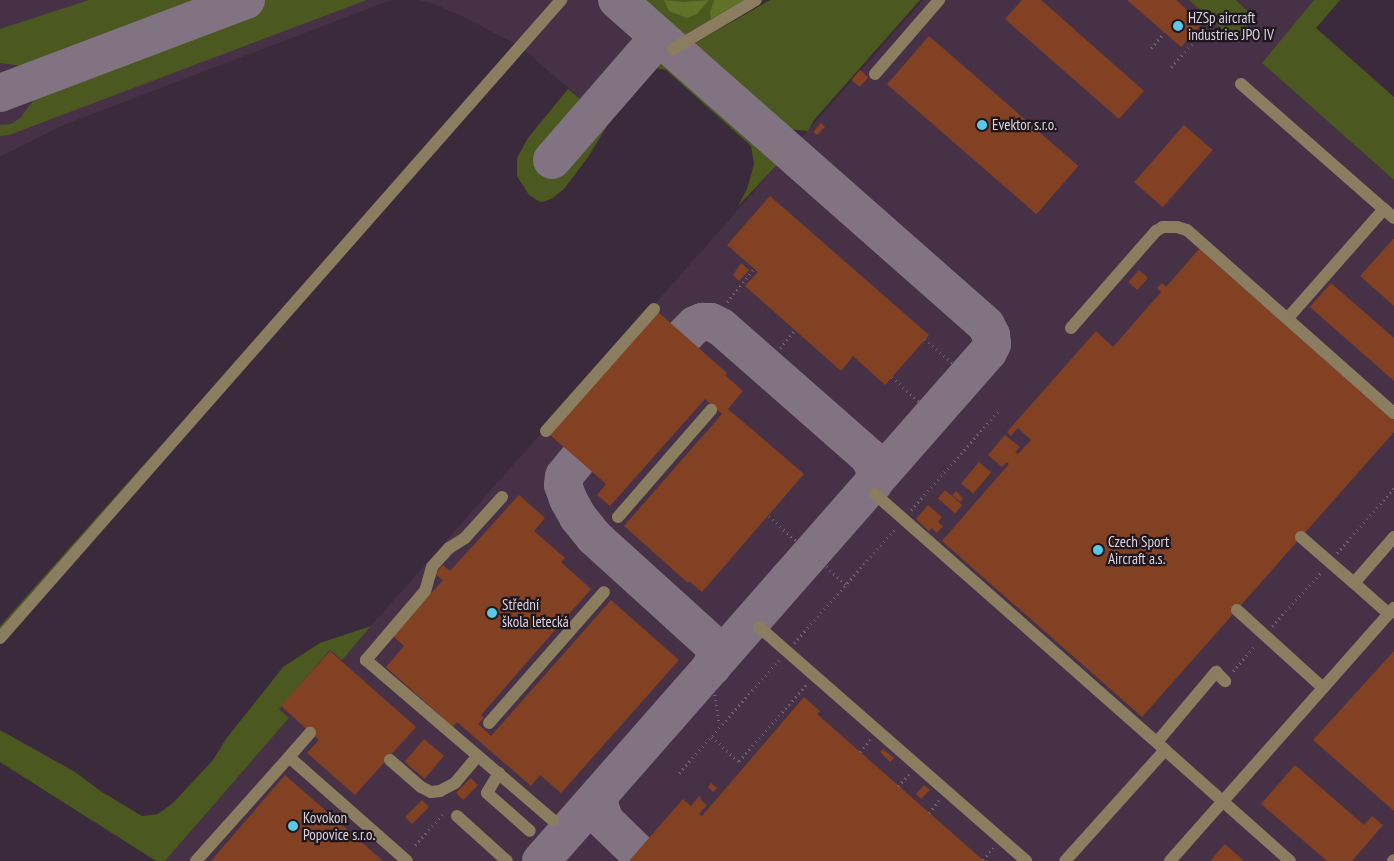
<!DOCTYPE html>
<meta charset="utf-8">
<style>
body{margin:0}
#map{position:relative;width:1394px;height:861px;overflow:hidden;background:#3b2a3b;font-family:"PT Sans Narrow",sans-serif}
div>[style]{position:absolute}
.built>*{inset:0;background:#473147}
.green>*{inset:0;background:#4b581f}
.forest>*{inset:0;background:#607128}
.taxiway>*{height:38px;margin:-19px;padding:0 19px;transform-origin:19px;border-radius:19px;background:#827382}
.building>*{inset:0;background:#824123;transform-origin:0 0}
.path>*{height:2.5px;margin-top:-1.25px;transform-origin:0;background:repeating-linear-gradient(90deg,#736473 0 1px,transparent 0 5px)}
.minor>*{height:12px;margin:-6px;padding:0 6px;transform-origin:6px;border-radius:6px;background:#8a7d60}
.dots>*{width:14px;height:14px;translate:-50% -50%;box-sizing:border-box;border:2px solid #1e161d;border-radius:50%}
span{translate:-50% -50%;white-space:nowrap;text-align:center;line-height:1.15;-webkit-text-stroke:4.5px #1e161d;paint-order:stroke}
.poi-label{font-size:15px;color:#dfd4df}
.left{translate:0 -50%;text-align:left}
</style>
<div id="map">
<div class="built">
<i style="clip-path:polygon(0 0,391px 0,61px 126px,0 157px)"></i>
<i style="clip-path:polygon(418px 0,698px 0,654px 32px,590px 107px,521px 47px,462px 16px,431px 3px)"></i>
<i style="clip-path:polygon(923px 0,1340px 0,1275px 74px,1394px 180px,1394px 861px,165px 861px,288px 719px,278px 709px,330px 650px,342px 659px)"></i>
</div>
<div class="green">
<i style="clip-path:polygon(89px 0,226px 0,108px 45px,101px 40px,31px 67px,0 63px,0 29px)"></i>
<i style="clip-path:polygon(266px 0,367px 0,9px 135px,0 136px,0 125px,11px 124px,20px 118px,46px 84px)"></i>
<i style="clip-path:polygon(641px 0,745px 0,683px 36px)"></i>
<i style="clip-path:polygon(770px 0,920px 0,814px 120px,808px 131px,787px 129px,692px 45px)"></i>
<i style="clip-path:polygon(1189px 0,1236px 0,1251px 15px,1250px 23px,1238px 43px)"></i>
<i style="clip-path:polygon(1314px 0,1340px 0,1316px 28px,1394px 97px,1394px 180px,1262px 63px)"></i>
<i style="clip-path:polygon(656px 61px,667px 65px,780px 162px,738px 206px,747px 189px,754px 164px,751px 146px,666px 70px,655px 68px,638px 80px,630px 89px,588px 157px,564px 189px,553px 198px,543px 202px,538px 201px,529px 195px,517px 176px,517px 158px,528px 138px,568px 89px,590px 107px,545px 155px,556px 165px,638px 73px,649px 63px)"></i>
<i style="clip-path:polygon(176px 428px,0 630px,0 626px)"></i>
<i style="clip-path:polygon(371px 626px,342px 660px,330px 650px,279px 709px,289px 718px,165px 861px,156px 861px,0 762px,0 730px,75px 772px,102px 792px,142px 816px,158px 814px,173px 803px,213px 760px,226px 739px,283px 667px,320px 643px)"></i>
</div>
<div class="forest">
<i style="clip-path:polygon(664px 0,684px 2px,709px 0,697px 14px,687px 18px,669px 11px)"></i>
<i style="clip-path:polygon(714px 0,744px 0,711px 19px,710px 12px)"></i>
</div>
<div class="taxiway">
<i style="left:0;top:93px;width:263px;rotate:-20.7deg"></i>
<i style="left:552px;top:160px;width:163px;rotate:-49deg"></i>
<i style="left:685px;top:335px;width:14px;rotate:-45deg"></i>
<i style="left:695px;top:325px;width:8px;rotate:-23deg"></i>
<i style="left:702px;top:322px;width:9px"></i>
<i style="left:711px;top:322px;width:11px;rotate:27deg"></i>
<i style="left:721px;top:327px;width:197px;rotate:41.3deg"></i>
<i style="left:869px;top:457px;width:13px;rotate:63deg"></i>
<i style="left:875px;top:469px;width:14px;rotate:94deg"></i>
<i style="left:578px;top:459px;width:22px;rotate:129deg"></i>
<i style="left:564px;top:476px;width:9px;rotate:96deg"></i>
<i style="left:563px;top:485px;width:15px;rotate:70deg"></i>
<i style="left:568px;top:499px;width:21px;rotate:61deg"></i>
<i style="left:578px;top:517px;width:26px;rotate:51deg"></i>
<i style="left:594px;top:537px;width:159px;rotate:42.2deg"></i>
<i style="left:712px;top:644px;width:9px;rotate:69deg"></i>
<i style="left:715px;top:652px;width:15px;rotate:101deg"></i>
<i style="left:601px;top:793px;width:12px;rotate:99deg"></i>
<i style="left:599px;top:805px;width:17px;rotate:69deg"></i>
<i style="left:605px;top:821px;width:45px;rotate:44.1deg"></i>
<i style="left:541px;top:861px;width:677px;rotate:-48.71deg"></i>
<i style="left:988px;top:352px;width:9px;rotate:-63deg"></i>
<i style="left:992px;top:344px;width:9px;rotate:-96deg"></i>
<i style="left:991px;top:335px;width:11px;rotate:-117deg"></i>
<i style="left:986px;top:325px;width:492px;rotate:-138.6deg"></i>
</div>
<div class="building">
<i style="clip-path:polygon(1022px 0,1041px 0,1144px 91px,1119px 119px,1005px 19px)"></i>
<i style="clip-path:polygon(1127px 0,1176px 0,1197px 19px,1202px 13px,1207px 18px,1181px 47px)"></i>
<i style="left:929px;top:36px;width:198px;height:64px;rotate:41deg"></i>
<i style="left:860px;top:70px;width:11px;height:13px;rotate:41deg"></i>
<i style="clip-path:polygon(821px 123px,825px 127px,817px 135px,813px 132px)"></i>
<i style="left:1184px;top:125px;width:38px;height:76px;rotate:41deg"></i>
<i style="clip-path:polygon(770px 196px,929px 335px,885px 385px,853px 356px,841px 371px,745px 286px,758px 272px,727px 245px)"></i>
<i style="clip-path:polygon(1394px 238px,1394px 306px,1360px 276px)"></i>
<i style="clip-path:polygon(1199px 249px,1394px 420px,1394px 432px,1142px 717px,942px 541px,1009px 464px,1007px 462px,1002px 467px,988px 455px,1005px 435px,1020px 447px,1015px 452px,1018px 454px,1031px 440px,1018px 428px,1011px 436px,1007px 432px,1096px 331px,1113px 347px,1161px 292px,1157px 288px,1162px 283px,1166px 287px)"></i>
<i style="clip-path:polygon(741px 263px,749px 270px,739px 281px,733px 275px)"></i>
<i style="left:1139px;top:270px;width:12px;height:16px;rotate:42deg"></i>
<i style="clip-path:polygon(1331px 283px,1394px 338px,1394px 381px,1310px 307px)"></i>
<i style="clip-path:polygon(657px 311px,727px 373px,725px 375px,743px 391px,728px 409px,804px 474px,702px 592px,689px 581px,688px 583px,624px 526px,722px 414px,705px 399px,610px 506px,597px 495px,606px 484px,549px 434px)"></i>
<i style="left:979px;top:462px;width:16px;height:28px;rotate:40deg"></i>
<i style="left:945px;top:490px;width:23px;height:11px;rotate:41deg"></i>
<i style="clip-path:polygon(956px 491px,963px 498px,960px 502px,952px 495px)"></i>
<i style="clip-path:polygon(519px 495px,545px 518px,534px 531px,565px 558px,561px 562px,591px 589px,481px 715px,484px 718px,478px 724px,491px 736px,611px 600px,679px 660px,561px 793px,540px 775px,531px 786px,457px 722px,453px 727px,386px 667px,404px 646px,393px 636px,443px 580px,435px 574px,443px 565px,450px 571px)"></i>
<i style="clip-path:polygon(928px 505px,942px 517px,938px 522px,943px 526px,937px 533px,932px 528px,929px 531px,916px 519px)"></i>
<i style="clip-path:polygon(330px 651px,416px 727px,355px 795px,307px 753px,319px 740px,281px 706px)"></i>
<i style="clip-path:polygon(1394px 651px,1394px 811px,1313px 740px)"></i>
<i style="clip-path:polygon(804px 697px,820px 711px,817px 714px,984px 861px,629px 861px,683px 799px,691px 806px,699px 796px,701px 797px,700px 799px,707px 805px,699px 814px,702px 816px)"></i>
<i style="left:424px;top:739px;width:26px;height:30px;rotate:40deg"></i>
<i style="clip-path:polygon(883px 749px,894px 758px,890px 762px,880px 752px)"></i>
<i style="clip-path:polygon(1295px 765px,1364px 825px,1372px 816px,1383px 825px,1352px 861px,1327px 861px,1261px 804px)"></i>
<i style="clip-path:polygon(285px 775px,383px 861px,211px 861px)"></i>
<i style="left:471px;top:778px;width:10px;height:21px;rotate:45deg"></i>
<i style="clip-path:polygon(711px 783px,717px 788px,713px 792px,708px 787px)"></i>
<i style="clip-path:polygon(924px 785px,930px 790px,921px 799px,916px 794px)"></i>
<i style="left:422px;top:800px;width:10px;height:24px;rotate:45deg"></i>
<i style="clip-path:polygon(1225px 844px,1244px 861px,1210px 861px)"></i>
</div>
<div class="path">
<i style="left:1151px;top:48px;width:20px;rotate:-49deg"></i>
<i style="left:1171px;top:67px;width:61px;rotate:-47.7deg"></i>
<i style="left:727px;top:302px;width:43px;rotate:-50.7deg"></i>
<i style="left:925px;top:339px;width:37px;rotate:41deg"></i>
<i style="left:780px;top:348px;width:23px;rotate:-50deg"></i>
<i style="left:892px;top:377px;width:36px;rotate:42deg"></i>
<i style="left:911px;top:510px;width:135px;rotate:-48.6deg"></i>
<i style="left:769px;top:516px;width:36px;rotate:42deg"></i>
<i style="left:1337px;top:553px;width:86px;rotate:-48.8deg"></i>
<i style="left:819px;top:560px;width:36px;rotate:42deg"></i>
<i style="left:1272px;top:626px;width:74px;rotate:-47.7deg"></i>
<i style="left:794px;top:643px;width:152px;rotate:-48.5deg"></i>
<i style="left:1233px;top:671px;width:35px;rotate:-49deg"></i>
<i style="left:713px;top:680px;width:42px;rotate:81.9deg"></i>
<i style="left:712px;top:737px;width:36px;rotate:42deg"></i>
<i style="left:739px;top:761px;width:103px;rotate:-48.6deg"></i>
<i style="left:860px;top:752px;width:16px;rotate:-50deg"></i>
<i style="left:679px;top:773px;width:151px;rotate:-48.5deg"></i>
<i style="left:898px;top:786px;width:16px;rotate:-47deg"></i>
<i style="left:929px;top:813px;width:16px;rotate:-52deg"></i>
<i style="left:415px;top:845px;width:43px;rotate:-47.8deg"></i>
<i style="left:983px;top:860px;width:16px;rotate:-50deg"></i>
</div>
<div class="minor">
<i style="left:673px;top:49px;width:96px;rotate:-30.6deg"></i>
<i style="left:875px;top:74px;width:98px;rotate:-49.1deg"></i>
<i style="left:1241px;top:84px;width:190px;rotate:41.2deg"></i>
<i style="left:1384px;top:209px;width:145px;rotate:131.4deg"></i>
<i style="left:1384px;top:209px;width:13px;rotate:42deg"></i>
<i style="left:1071px;top:328px;width:129px;rotate:-48.8deg"></i>
<i style="left:1156px;top:231px;width:8px;rotate:-30deg"></i>
<i style="left:1163px;top:227px;width:14px"></i>
<i style="left:1177px;top:227px;width:10px;rotate:17deg"></i>
<i style="left:1187px;top:230px;width:276px;rotate:41.5deg"></i>
<i style="left:546px;top:431px;width:163px;rotate:-48.5deg"></i>
<i style="left:875px;top:494px;width:387px;rotate:41.4deg"></i>
<i style="left:1165px;top:750px;width:149px;rotate:132deg"></i>
<i style="left:502px;top:497px;width:55px;rotate:132.1deg"></i>
<i style="left:465px;top:538px;width:19px;rotate:148deg"></i>
<i style="left:449px;top:548px;width:25px;rotate:132deg"></i>
<i style="left:432px;top:567px;width:25px;rotate:106deg"></i>
<i style="left:425px;top:591px;width:91px;rotate:130.5deg"></i>
<i style="left:366px;top:660px;width:246px;rotate:40.6deg"></i>
<i style="left:618px;top:517px;width:142px;rotate:-49deg"></i>
<i style="left:1301px;top:537px;width:70px;rotate:41deg"></i>
<i style="left:1237px;top:610px;width:116px;rotate:42.2deg"></i>
<i style="left:1389px;top:614px;width:47px;rotate:-138.5deg"></i>
<i style="left:1354px;top:583px;width:61px;rotate:-49deg"></i>
<i style="left:759px;top:627px;width:355px;rotate:41.2deg"></i>
<i style="left:0;top:638px;width:850px;rotate:-48.67deg"></i>
<i style="left:489px;top:723px;width:174px;rotate:-48.7deg"></i>
<i style="left:1157px;top:742px;width:92px;rotate:-49.9deg"></i>
<i style="left:1216px;top:672px;width:13px;rotate:45deg"></i>
<i style="left:1165px;top:750px;width:167px;rotate:41.6deg"></i>
<i style="left:289px;top:757px;width:32px;rotate:-49deg"></i>
<i style="left:390px;top:760px;width:41px;rotate:41.1deg"></i>
<i style="left:421px;top:787px;width:11px;rotate:27deg"></i>
<i style="left:431px;top:792px;width:9px;rotate:-6deg"></i>
<i style="left:440px;top:791px;width:17px;rotate:-28deg"></i>
<i style="left:455px;top:783px;width:35px;rotate:-50deg"></i>
<i style="left:499px;top:773px;width:23px;rotate:121deg"></i>
<i style="left:487px;top:793px;width:57px;rotate:41.5deg"></i>
<i style="left:457px;top:816px;width:67px;rotate:42deg"></i>
<i style="left:196px;top:861px;width:140px;rotate:-48.2deg"></i>
<i style="left:289px;top:757px;width:157px;rotate:41.4deg"></i>
<i style="left:1170px;top:861px;width:338px;rotate:-48.5deg"></i>
<i style="left:1393px;top:861px;width:1px;rotate:-45deg"></i>
</div>
<div class="dots">
<i style="left:1178px;top:26px;background:#5bc8e7"></i>
<i style="left:982px;top:125px;background:#5bc8e7"></i>
<i style="left:1098px;top:550px;background:#5bc8e7"></i>
<i style="left:492px;top:613px;background:#5bc8e7"></i>
<i style="left:293px;top:826px;background:#5bc8e7"></i>
</div>
<div class="poi-label">
<span class="left" style="left:1188px;top:26px">HZSp aircraft<br>industries JPO IV</span>
<span class="left" style="left:992px;top:125px">Evektor s.r.o.</span>
<span class="left" style="left:1108px;top:550px">Czech Sport<br>Aircraft a.s.</span>
<span class="left" style="left:502px;top:613px">Střední<br>škola letecká</span>
<span class="left" style="left:303px;top:826px">Kovokon<br>Popovice s.r.o.</span>
</div>
</div>
